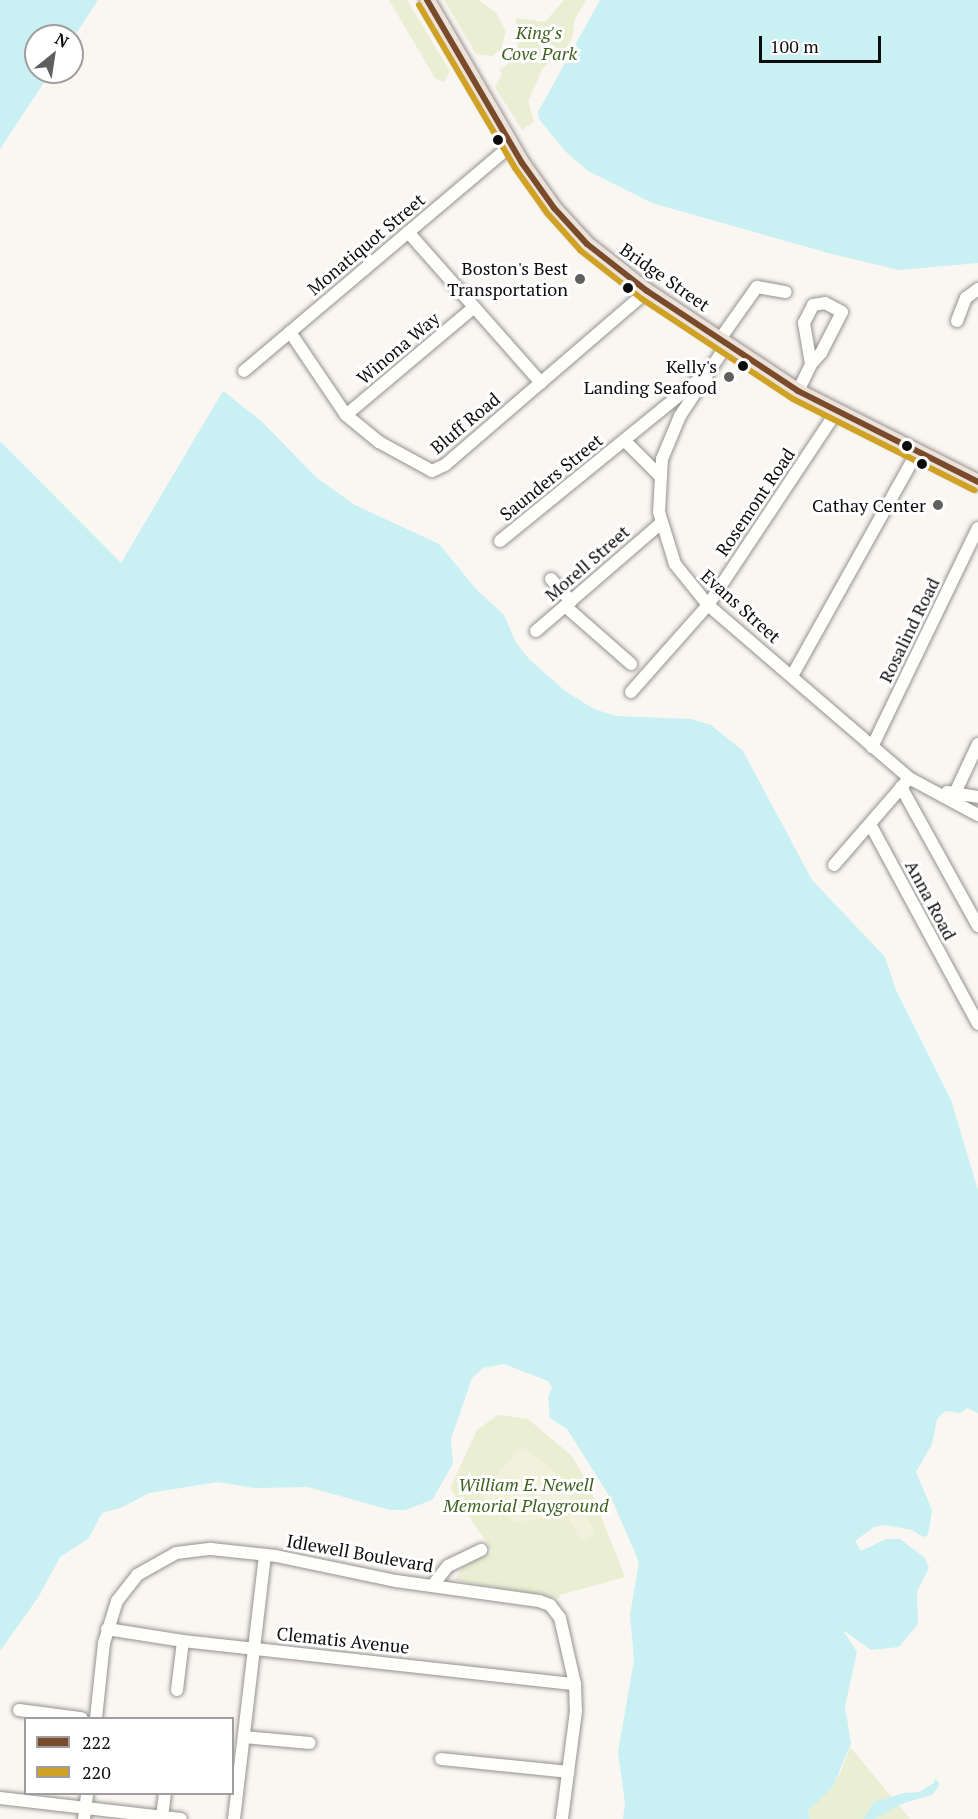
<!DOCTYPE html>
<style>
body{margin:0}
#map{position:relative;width:978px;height:1819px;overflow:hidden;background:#faf6f2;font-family:"PT Serif",serif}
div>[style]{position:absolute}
.green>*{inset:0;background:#eaeed3}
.pitch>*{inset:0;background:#f2f2dc;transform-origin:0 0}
.water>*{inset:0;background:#c9f0f3}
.roads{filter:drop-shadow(0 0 2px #949290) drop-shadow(0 0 2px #949290)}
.minor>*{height:12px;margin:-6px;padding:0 6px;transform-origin:6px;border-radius:6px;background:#fefefd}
.major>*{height:15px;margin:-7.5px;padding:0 7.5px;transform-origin:7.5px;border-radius:7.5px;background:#ece2d9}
.bus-1>*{height:6px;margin:-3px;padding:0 3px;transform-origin:3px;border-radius:3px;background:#7a4b2a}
.bus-2>*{height:6px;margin:-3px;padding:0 3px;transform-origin:3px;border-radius:3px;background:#cfa226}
.dots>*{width:16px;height:16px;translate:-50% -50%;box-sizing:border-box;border:3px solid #fff;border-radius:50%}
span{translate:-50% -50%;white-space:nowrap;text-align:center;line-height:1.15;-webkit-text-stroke:6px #fff;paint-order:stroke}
.park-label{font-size:18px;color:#3f6220;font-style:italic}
.street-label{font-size:18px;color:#0d0d0d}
.poi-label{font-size:18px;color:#0d0d0d}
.right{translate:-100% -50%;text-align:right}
.legend{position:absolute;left:24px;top:1717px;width:210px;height:78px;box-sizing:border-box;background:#fff;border:2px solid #9e9e9e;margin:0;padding:8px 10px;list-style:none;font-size:18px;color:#0d0d0d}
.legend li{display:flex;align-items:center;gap:12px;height:30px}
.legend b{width:30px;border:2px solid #9e9e9e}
.north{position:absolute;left:24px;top:24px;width:60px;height:60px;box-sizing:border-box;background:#fff;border:2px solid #9e9e9e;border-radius:50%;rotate:30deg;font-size:16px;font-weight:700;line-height:24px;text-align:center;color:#0d0d0d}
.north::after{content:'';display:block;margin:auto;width:21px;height:27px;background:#605f5d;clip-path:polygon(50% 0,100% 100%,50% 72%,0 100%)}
.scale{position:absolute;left:759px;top:36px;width:122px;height:27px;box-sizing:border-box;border:3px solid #0d0d0d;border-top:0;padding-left:8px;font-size:18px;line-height:21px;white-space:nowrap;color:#0d0d0d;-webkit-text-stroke:4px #fff;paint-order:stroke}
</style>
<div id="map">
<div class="green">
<i style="clip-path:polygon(389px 0,407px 0,450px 71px,444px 82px,435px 78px)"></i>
<i style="clip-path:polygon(444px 0,479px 0,496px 13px,506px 31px,501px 49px,492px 56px,476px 54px)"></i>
<i style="clip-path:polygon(564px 0,586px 0,574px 21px,573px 36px,567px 48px,543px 68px,528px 101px,534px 122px,522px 130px,495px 87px,502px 74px,499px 70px,510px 62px,518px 47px,516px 18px,545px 22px)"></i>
<i style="clip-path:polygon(498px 1415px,528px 1419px,572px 1456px,588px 1483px,625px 1577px,560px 1595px,559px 1598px,455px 1580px,462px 1568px,493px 1552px,450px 1488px,477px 1430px)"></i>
<i style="clip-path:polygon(850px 1747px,910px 1819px,810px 1819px,808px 1811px,840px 1774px)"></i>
</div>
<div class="pitch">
<i style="clip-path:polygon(524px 1448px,577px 1489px,555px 1517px,515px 1522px,481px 1496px,518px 1449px)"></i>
<i style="left:582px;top:1508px;width:30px;height:16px;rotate:63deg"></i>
</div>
<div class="water">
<i style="clip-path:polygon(0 0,98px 0,72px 40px,72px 36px,36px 36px,36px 72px,51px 72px,0 149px)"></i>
<i style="clip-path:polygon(600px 0,978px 0,978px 263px,899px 270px,832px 254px,652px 203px,588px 171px,565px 151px,539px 119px,538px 112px)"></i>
<i style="clip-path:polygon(223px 391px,261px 421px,317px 478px,355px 505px,439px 544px,476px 589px,504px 615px,516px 643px,529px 659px,565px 691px,594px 709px,616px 716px,691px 719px,711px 725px,743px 751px,812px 880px,885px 957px,896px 990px,951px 1100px,978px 1190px,978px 1413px,967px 1408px,961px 1413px,945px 1411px,937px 1419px,932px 1444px,916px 1472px,932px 1510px,928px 1535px,923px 1537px,912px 1530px,885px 1525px,874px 1527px,855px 1541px,861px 1551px,886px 1539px,900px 1539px,925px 1558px,929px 1568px,917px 1591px,918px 1624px,899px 1647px,871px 1650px,843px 1630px,857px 1652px,845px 1706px,851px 1744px,832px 1788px,808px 1811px,810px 1819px,623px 1819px,625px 1803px,618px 1752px,634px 1660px,630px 1615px,639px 1562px,613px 1502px,567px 1429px,550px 1418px,548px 1398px,552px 1387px,548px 1381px,504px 1364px,483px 1368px,472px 1378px,451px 1439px,453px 1464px,432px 1500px,405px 1510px,390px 1510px,308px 1487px,254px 1488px,218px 1482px,149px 1493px,123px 1507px,102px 1513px,88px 1539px,60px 1557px,39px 1596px,0 1651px,0 441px,121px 563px)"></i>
<i style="clip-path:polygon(935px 1778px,940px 1784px,932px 1795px,904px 1803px,874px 1819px,863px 1819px,874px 1802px,904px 1793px,919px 1792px,934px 1783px)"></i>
</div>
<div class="roads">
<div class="minor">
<i style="left:408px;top:232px;width:201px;rotate:48.6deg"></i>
<i style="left:957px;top:321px;width:25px;rotate:-69deg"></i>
<i style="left:966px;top:298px;width:15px;rotate:-37deg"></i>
<i style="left:290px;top:332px;width:100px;rotate:56deg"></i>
<i style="left:346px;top:415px;width:43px;rotate:39.3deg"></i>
<i style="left:379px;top:442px;width:60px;rotate:28.7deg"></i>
<i style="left:432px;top:471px;width:14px;rotate:-25deg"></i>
<i style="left:445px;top:465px;width:267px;rotate:-40.7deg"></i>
<i style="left:720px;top:339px;width:64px;rotate:-54.6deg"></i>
<i style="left:757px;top:287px;width:29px;rotate:10deg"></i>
<i style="left:727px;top:344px;width:86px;rotate:123.1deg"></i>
<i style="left:680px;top:416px;width:47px;rotate:112.7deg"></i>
<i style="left:662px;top:459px;width:53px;rotate:93.2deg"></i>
<i style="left:659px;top:512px;width:54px;rotate:72.9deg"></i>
<i style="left:675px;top:564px;width:53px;rotate:51.2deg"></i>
<i style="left:708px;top:605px;width:265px;rotate:40.7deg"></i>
<i style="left:909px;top:778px;width:78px;rotate:28.2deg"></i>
<i style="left:244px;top:371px;width:350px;rotate:-40.2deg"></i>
<i style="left:798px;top:391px;width:30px;rotate:-64deg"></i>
<i style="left:811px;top:364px;width:42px;rotate:-99.7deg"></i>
<i style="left:804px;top:323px;width:20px;rotate:-63deg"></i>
<i style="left:813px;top:305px;width:12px;rotate:-9deg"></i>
<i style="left:825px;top:303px;width:19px;rotate:28deg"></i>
<i style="left:842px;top:312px;width:46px;rotate:117.1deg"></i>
<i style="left:821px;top:353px;width:15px;rotate:132deg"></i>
<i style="left:346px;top:415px;width:166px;rotate:-40.1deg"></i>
<i style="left:625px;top:441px;width:48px;rotate:45deg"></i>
<i style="left:500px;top:541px;width:257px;rotate:-39.1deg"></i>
<i style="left:551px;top:579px;width:30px;rotate:48deg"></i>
<i style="left:565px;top:606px;width:88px;rotate:41.3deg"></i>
<i style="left:536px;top:631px;width:165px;rotate:-40.8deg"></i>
<i style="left:792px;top:676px;width:257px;rotate:-60.8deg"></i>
<i style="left:631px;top:692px;width:116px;rotate:-48.5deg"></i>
<i style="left:708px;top:605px;width:232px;rotate:-56.4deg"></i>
<i style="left:872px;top:747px;width:243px;rotate:-64.2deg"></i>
<i style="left:901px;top:787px;width:159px;rotate:61deg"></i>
<i style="left:947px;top:792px;width:31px;rotate:9deg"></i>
<i style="left:955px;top:793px;width:54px;rotate:-64.9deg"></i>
<i style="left:870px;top:824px;width:227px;rotate:61.6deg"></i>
<i style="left:834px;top:865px;width:110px;rotate:-49.1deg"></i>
<i style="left:433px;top:1585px;width:24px;rotate:-52deg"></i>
<i style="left:448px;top:1566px;width:37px;rotate:-26deg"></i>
<i style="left:107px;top:1629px;width:77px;rotate:9deg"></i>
<i style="left:183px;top:1641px;width:394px;rotate:6.3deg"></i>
<i style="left:177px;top:1690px;width:49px;rotate:-83deg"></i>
<i style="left:19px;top:1710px;width:63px;rotate:7.4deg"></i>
<i style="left:96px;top:1718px;width:75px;rotate:-83.9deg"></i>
<i style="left:104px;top:1643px;width:44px;rotate:-72.8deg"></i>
<i style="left:117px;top:1601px;width:33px;rotate:-52deg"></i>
<i style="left:137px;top:1575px;width:45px;rotate:-29.4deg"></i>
<i style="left:176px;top:1553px;width:35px;rotate:-7deg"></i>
<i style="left:211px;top:1549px;width:65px;rotate:6.1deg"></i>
<i style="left:276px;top:1556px;width:123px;rotate:11.8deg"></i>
<i style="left:396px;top:1581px;width:144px;rotate:8deg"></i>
<i style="left:539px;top:1601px;width:12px;rotate:20deg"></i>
<i style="left:550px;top:1605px;width:16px;rotate:52deg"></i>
<i style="left:560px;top:1618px;width:68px;rotate:77.2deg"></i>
<i style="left:575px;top:1684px;width:27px;rotate:88deg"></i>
<i style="left:576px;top:1711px;width:109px;rotate:97.4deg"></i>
<i style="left:244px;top:1737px;width:66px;rotate:5.2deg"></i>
<i style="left:441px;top:1759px;width:128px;rotate:5.8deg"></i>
<i style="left:0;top:1798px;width:182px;rotate:6.6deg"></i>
<i style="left:162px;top:1817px;width:23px;rotate:-83deg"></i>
<i style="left:84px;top:1819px;width:25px;rotate:-83deg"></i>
<i style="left:234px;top:1819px;width:266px;rotate:-83.3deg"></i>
</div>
<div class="major">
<i style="left:427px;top:0;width:189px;rotate:59.8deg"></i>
<i style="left:522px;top:163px;width:55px;rotate:54.6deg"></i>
<i style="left:554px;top:208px;width:49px;rotate:47.5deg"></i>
<i style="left:587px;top:244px;width:76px;rotate:38.1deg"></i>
<i style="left:647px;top:291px;width:181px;rotate:33.5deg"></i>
<i style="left:798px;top:391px;width:202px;rotate:26.8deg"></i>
</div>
</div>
<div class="bus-1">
<i style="left:427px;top:0;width:189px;rotate:59.8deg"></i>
<i style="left:522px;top:163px;width:55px;rotate:54.6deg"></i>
<i style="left:554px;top:208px;width:49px;rotate:47.5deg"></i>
<i style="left:587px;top:244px;width:76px;rotate:38.1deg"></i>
<i style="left:647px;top:291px;width:181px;rotate:33.5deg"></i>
<i style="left:798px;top:391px;width:202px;rotate:26.8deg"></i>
</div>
<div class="bus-2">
<i style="left:419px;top:5px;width:189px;rotate:59.5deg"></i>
<i style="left:515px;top:168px;width:55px;rotate:54.6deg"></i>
<i style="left:547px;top:213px;width:51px;rotate:48.2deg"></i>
<i style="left:581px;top:251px;width:78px;rotate:38.2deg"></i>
<i style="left:642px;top:299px;width:181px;rotate:33.5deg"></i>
<i style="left:793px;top:399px;width:203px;rotate:26.7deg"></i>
</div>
<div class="dots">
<i style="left:498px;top:140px;background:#0d0d0d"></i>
<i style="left:580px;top:279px;background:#605f5d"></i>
<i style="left:628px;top:288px;background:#0d0d0d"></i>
<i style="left:743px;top:366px;background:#0d0d0d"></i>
<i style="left:729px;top:377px;background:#605f5d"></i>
<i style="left:907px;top:446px;background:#0d0d0d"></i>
<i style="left:922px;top:464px;background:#0d0d0d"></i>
<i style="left:938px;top:505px;background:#605f5d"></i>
</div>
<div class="park-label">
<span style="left:539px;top:43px">King's<br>Cove Park</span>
<span style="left:526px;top:1495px">William E. Newell<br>Memorial Playground</span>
</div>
<div class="street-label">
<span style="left:366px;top:244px;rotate:-40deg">Monatiquot Street</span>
<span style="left:665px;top:277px;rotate:35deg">Bridge Street</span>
<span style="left:398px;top:348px;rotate:-40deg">Winona Way</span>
<span style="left:465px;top:423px;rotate:-40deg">Bluff Road</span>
<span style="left:551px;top:477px;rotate:-39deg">Saunders Street</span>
<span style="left:755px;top:502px;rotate:-56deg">Rosemont Road</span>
<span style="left:587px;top:563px;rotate:-41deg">Morell Street</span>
<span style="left:741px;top:606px;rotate:42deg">Evans Street</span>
<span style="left:909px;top:630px;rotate:-64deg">Rosalind Road</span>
<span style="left:931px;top:900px;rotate:62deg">Anna Road</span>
<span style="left:360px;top:1553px;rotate:10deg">Idlewell Boulevard</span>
<span style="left:343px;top:1640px;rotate:6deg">Clematis Avenue</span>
</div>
<div class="poi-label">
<span class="right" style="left:568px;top:279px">Boston's Best<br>Transportation</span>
<span class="right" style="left:717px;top:377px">Kelly's<br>Landing Seafood</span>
<span class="right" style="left:926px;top:505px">Cathay Center</span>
</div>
<ul class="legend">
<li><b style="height:8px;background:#7a4b2a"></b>222</li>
<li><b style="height:8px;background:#cfa226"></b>220</li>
</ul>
<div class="north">N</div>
<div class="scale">100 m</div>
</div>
